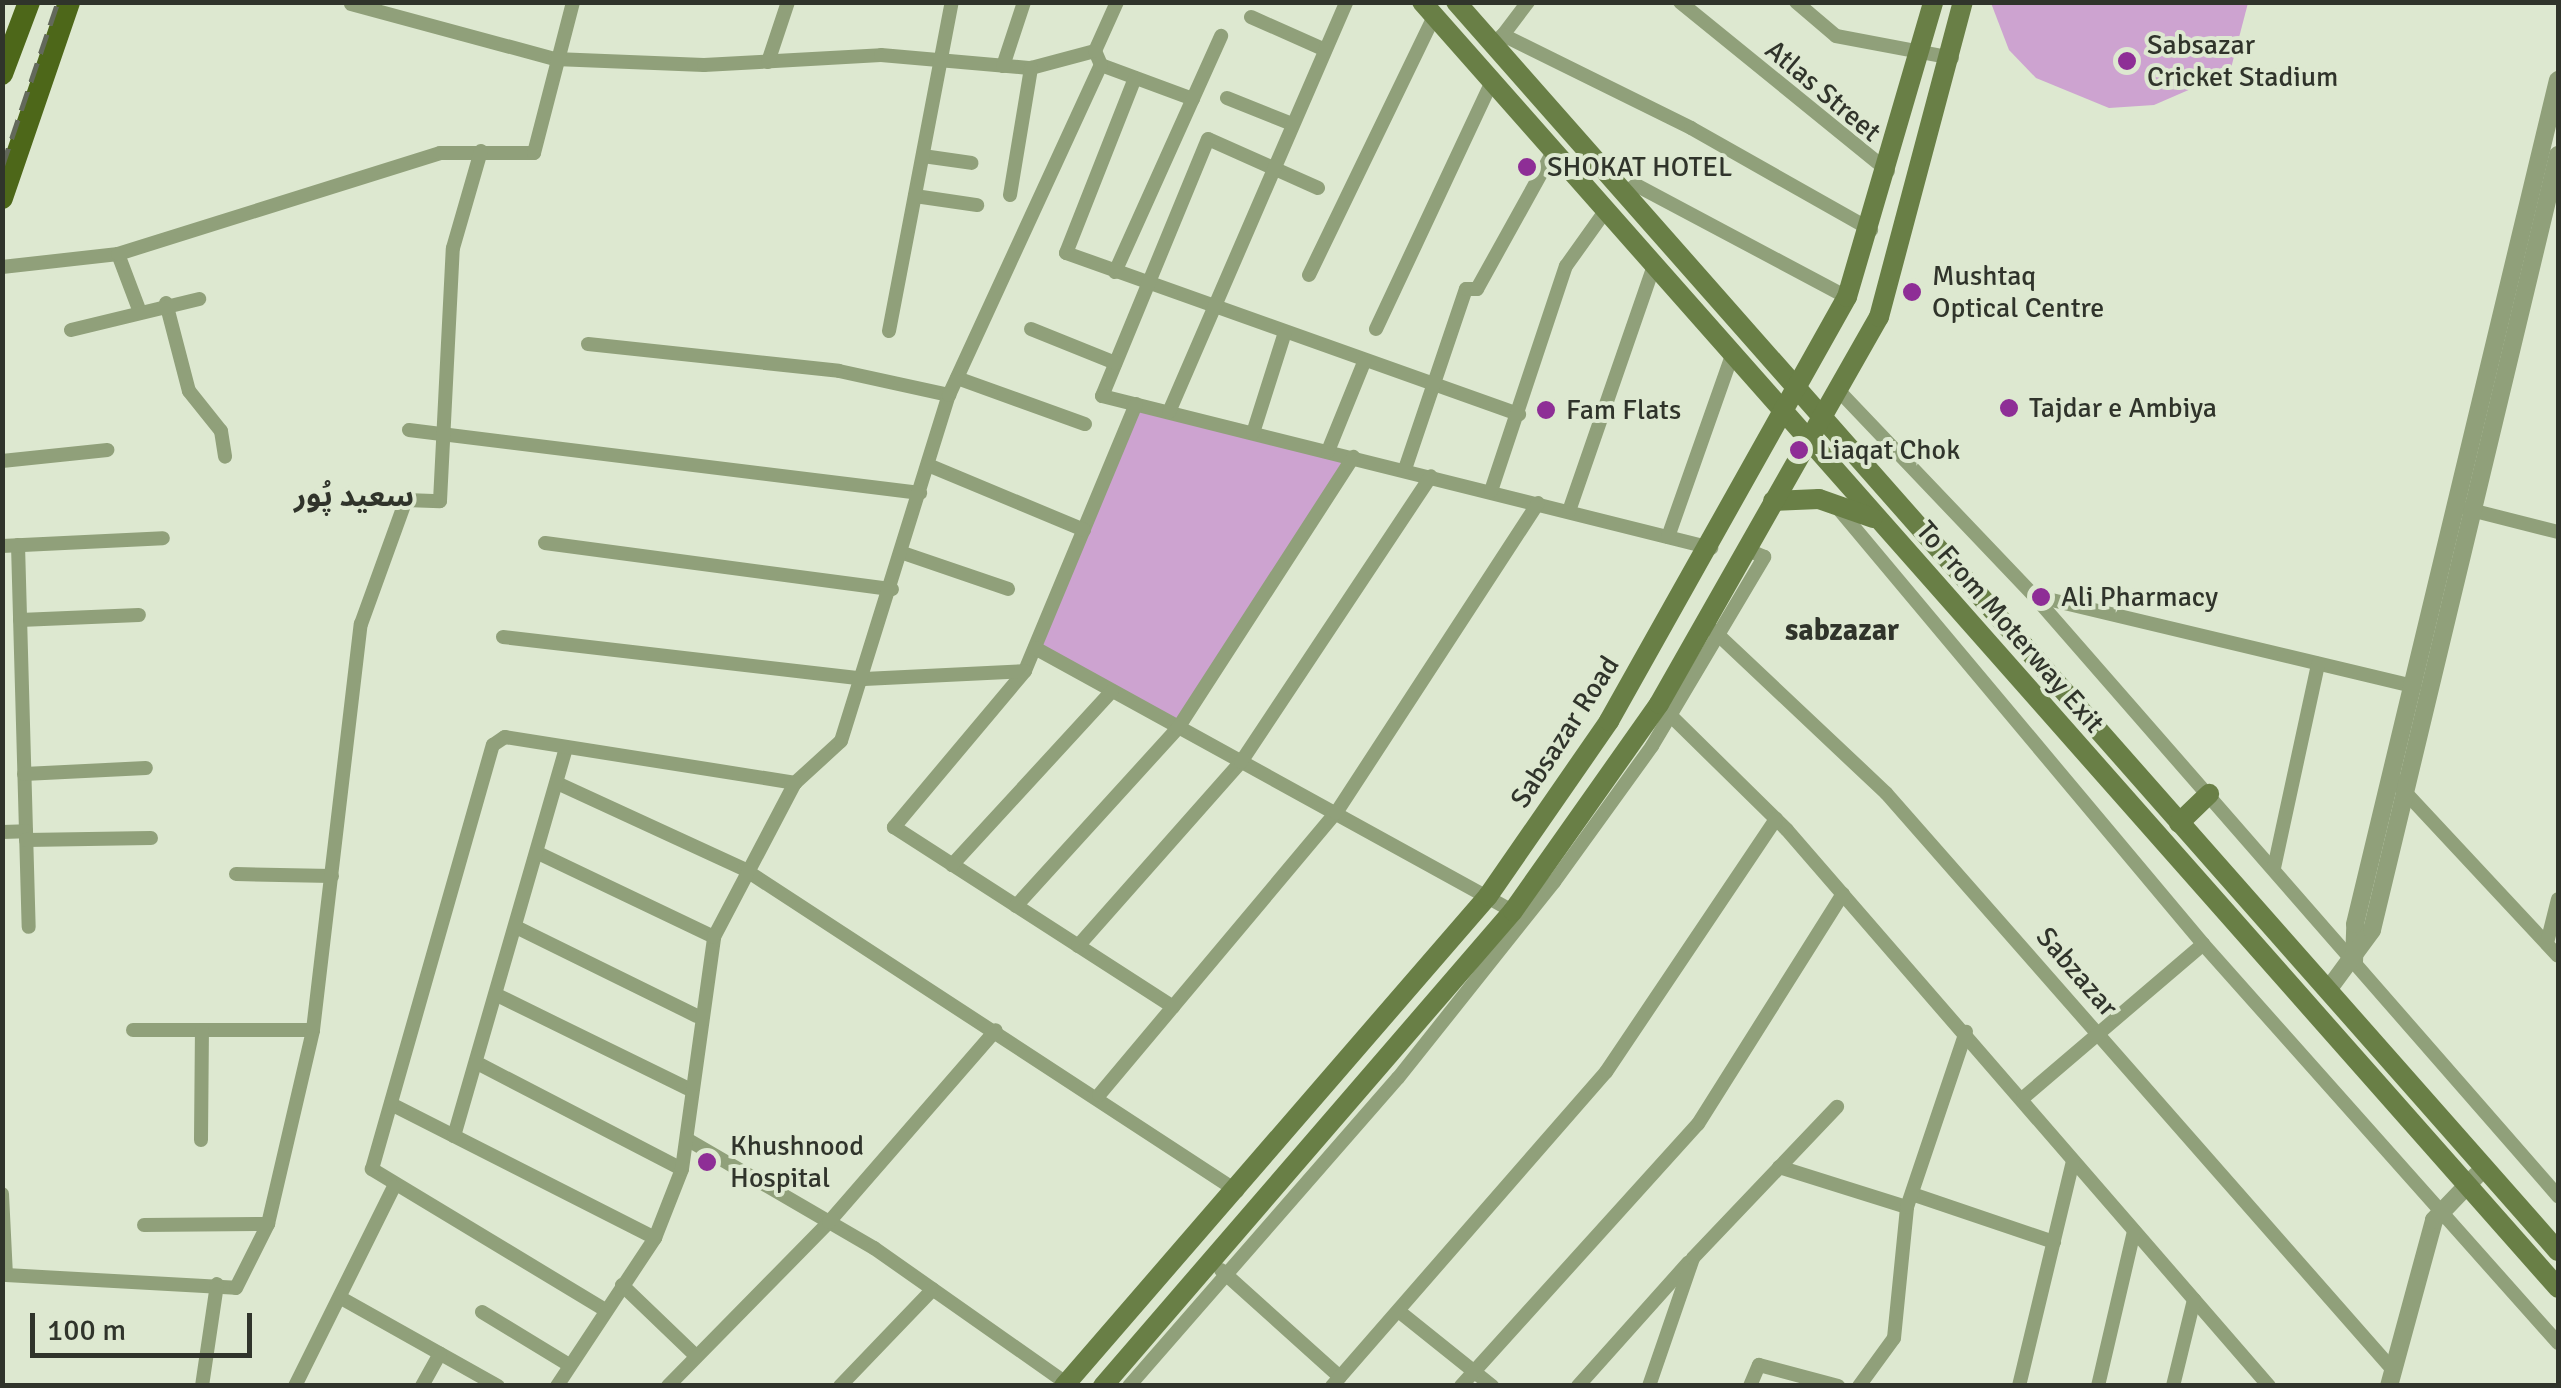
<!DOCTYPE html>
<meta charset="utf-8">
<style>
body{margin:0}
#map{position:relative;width:2561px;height:1388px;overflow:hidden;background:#dde8d0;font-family:Signika,"Noto Sans Arabic",sans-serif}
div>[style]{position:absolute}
.green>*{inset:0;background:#cda3d0}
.minor>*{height:14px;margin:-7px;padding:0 7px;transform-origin:7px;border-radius:7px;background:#90a07a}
.tertiary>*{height:18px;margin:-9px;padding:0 9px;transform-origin:9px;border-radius:9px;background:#90a07a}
.secondary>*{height:20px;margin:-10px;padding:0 10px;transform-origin:10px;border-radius:10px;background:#697f46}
.primary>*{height:22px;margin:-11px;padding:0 11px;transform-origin:11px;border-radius:11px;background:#4d6719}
.rail>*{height:5px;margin-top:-2.5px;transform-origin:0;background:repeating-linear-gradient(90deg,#63695b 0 20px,transparent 0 30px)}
.dots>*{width:28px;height:28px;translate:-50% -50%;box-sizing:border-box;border:5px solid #dde8d0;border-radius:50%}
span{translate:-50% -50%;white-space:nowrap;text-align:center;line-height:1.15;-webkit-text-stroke:8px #dde8d0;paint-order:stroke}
.poi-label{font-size:28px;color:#30342b}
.left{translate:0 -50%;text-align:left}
.street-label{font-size:28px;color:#30342b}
.neighbourhood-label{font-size:30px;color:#30342b;font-weight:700}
.frame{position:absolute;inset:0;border:5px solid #30342b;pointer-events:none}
.scale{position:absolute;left:30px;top:1313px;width:222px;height:45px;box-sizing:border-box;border:5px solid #30342b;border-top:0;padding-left:12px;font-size:30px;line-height:35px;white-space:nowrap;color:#30342b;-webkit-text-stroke:8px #dde8d0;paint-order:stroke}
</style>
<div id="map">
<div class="green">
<i style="clip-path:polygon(1991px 3px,1991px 2px,2248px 3px,2230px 72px,2154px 105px,2109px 108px,2036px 78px,2009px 50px)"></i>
<i style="clip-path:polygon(1136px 404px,1353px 457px,1184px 731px,1035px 648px)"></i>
</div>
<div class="minor">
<i style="left:1680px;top:2px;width:268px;rotate:39.1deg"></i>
<i style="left:1796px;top:2px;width:52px;rotate:40.4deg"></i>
<i style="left:1836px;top:36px;width:118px;rotate:10.7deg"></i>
<i style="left:351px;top:4px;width:211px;rotate:15.1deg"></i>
<i style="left:555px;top:59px;width:149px;rotate:2.3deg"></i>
<i style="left:704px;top:65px;width:177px;rotate:-3.2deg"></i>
<i style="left:881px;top:55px;width:151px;rotate:5deg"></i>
<i style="left:1031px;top:68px;width:66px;rotate:-14.9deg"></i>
<i style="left:1251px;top:17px;width:81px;rotate:24deg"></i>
<i style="left:1503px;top:35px;width:41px;rotate:-52.9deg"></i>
<i style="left:1493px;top:43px;width:13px;rotate:-39deg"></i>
<i style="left:1503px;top:35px;width:210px;rotate:26.3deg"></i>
<i style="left:1691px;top:128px;width:207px;rotate:29.5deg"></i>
<i style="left:768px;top:62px;width:63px;rotate:-71.6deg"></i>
<i style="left:1101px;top:65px;width:98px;rotate:20.3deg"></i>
<i style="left:1003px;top:66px;width:67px;rotate:-71.8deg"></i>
<i style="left:1135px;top:78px;width:188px;rotate:111.5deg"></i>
<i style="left:1066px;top:253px;width:481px;rotate:19.6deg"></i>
<i style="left:1227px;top:98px;width:70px;rotate:21.8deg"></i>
<i style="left:923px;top:156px;width:49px;rotate:8.1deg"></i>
<i style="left:1318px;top:188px;width:120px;rotate:-156deg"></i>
<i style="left:1208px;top:139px;width:278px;rotate:112.4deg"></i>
<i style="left:1102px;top:396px;width:628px;rotate:14.01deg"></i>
<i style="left:1625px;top:193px;width:14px;rotate:-36deg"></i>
<i style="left:1636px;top:185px;width:239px;rotate:28deg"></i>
<i style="left:1010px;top:195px;width:129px;rotate:-80.6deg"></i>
<i style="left:915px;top:196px;width:63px;rotate:8.3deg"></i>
<i style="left:118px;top:254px;width:57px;rotate:69.3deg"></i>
<i style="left:2px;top:267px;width:117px;rotate:-6.4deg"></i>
<i style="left:118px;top:254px;width:337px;rotate:-17.4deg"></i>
<i style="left:440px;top:153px;width:94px"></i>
<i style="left:534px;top:153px;width:156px;rotate:-75.5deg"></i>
<i style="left:1115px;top:272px;width:259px;rotate:-65.8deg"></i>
<i style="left:1309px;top:275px;width:288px;rotate:-64.2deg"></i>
<i style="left:166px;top:303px;width:91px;rotate:75.4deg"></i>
<i style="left:189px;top:391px;width:51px;rotate:51.3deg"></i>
<i style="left:221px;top:431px;width:26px;rotate:81deg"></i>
<i style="left:1031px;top:329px;width:91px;rotate:22deg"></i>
<i style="left:1376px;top:329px;width:274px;rotate:-64.9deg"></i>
<i style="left:71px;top:330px;width:132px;rotate:-13.6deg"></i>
<i style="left:889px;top:331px;width:335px;rotate:-79.2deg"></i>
<i style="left:588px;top:344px;width:252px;rotate:6.1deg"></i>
<i style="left:839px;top:371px;width:113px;rotate:12.3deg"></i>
<i style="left:957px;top:378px;width:136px;rotate:19.8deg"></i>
<i style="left:1839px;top:391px;width:283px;rotate:46.4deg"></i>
<i style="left:2034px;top:596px;width:797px;rotate:48.87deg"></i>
<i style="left:1136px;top:404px;width:289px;rotate:112.6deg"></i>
<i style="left:1025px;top:671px;width:204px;rotate:130deg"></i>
<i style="left:894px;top:827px;width:332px;rotate:32.8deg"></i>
<i style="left:1169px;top:412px;width:447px;rotate:-66.6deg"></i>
<i style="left:409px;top:430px;width:515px;rotate:7.03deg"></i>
<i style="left:1253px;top:433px;width:103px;rotate:-72.4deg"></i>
<i style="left:1328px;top:451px;width:98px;rotate:-67.9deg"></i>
<i style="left:2px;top:461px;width:106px;rotate:-6deg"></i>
<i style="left:928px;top:465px;width:169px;rotate:22.6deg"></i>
<i style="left:1405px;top:469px;width:190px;rotate:-71.3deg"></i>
<i style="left:1466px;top:289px;width:11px"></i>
<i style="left:1477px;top:289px;width:159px;rotate:-61deg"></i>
<i style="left:1491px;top:491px;width:237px;rotate:-71.6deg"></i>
<i style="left:1566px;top:266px;width:69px;rotate:-54.5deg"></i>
<i style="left:1832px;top:501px;width:578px;rotate:50.05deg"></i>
<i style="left:2203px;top:944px;width:534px;rotate:48.34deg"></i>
<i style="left:2467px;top:509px;width:94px;rotate:14.2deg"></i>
<i style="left:1569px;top:511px;width:260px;rotate:-70.9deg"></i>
<i style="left:1668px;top:537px;width:193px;rotate:-70.6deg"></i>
<i style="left:545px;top:543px;width:350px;rotate:7.6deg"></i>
<i style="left:18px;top:545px;width:382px;rotate:88.4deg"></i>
<i style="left:2px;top:546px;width:161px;rotate:-2.8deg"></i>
<i style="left:903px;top:553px;width:111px;rotate:18.9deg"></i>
<i style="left:2035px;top:596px;width:390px;rotate:13.4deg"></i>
<i style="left:20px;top:620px;width:119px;rotate:-2.4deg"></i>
<i style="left:1713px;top:630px;width:238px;rotate:43.3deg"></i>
<i style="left:1886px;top:793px;width:767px;rotate:48.7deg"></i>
<i style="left:503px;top:637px;width:363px;rotate:6.6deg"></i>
<i style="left:864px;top:679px;width:161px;rotate:-2.8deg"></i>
<i style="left:1035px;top:648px;width:551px;rotate:28.84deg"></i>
<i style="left:1667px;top:712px;width:168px;rotate:44.5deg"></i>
<i style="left:1787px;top:830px;width:736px;rotate:49.08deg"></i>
<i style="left:24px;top:774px;width:122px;rotate:-2.8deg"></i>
<i style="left:2392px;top:778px;width:243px;rotate:47deg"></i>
<i style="left:557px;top:783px;width:206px;rotate:24.7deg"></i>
<i style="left:744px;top:869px;width:589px;rotate:33.15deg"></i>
<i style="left:2px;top:832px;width:24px;rotate:-2deg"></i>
<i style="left:26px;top:840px;width:125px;rotate:-0.9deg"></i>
<i style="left:538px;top:853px;width:195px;rotate:25.5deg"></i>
<i style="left:952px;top:865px;width:236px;rotate:-47.4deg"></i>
<i style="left:2274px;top:868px;width:209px;rotate:-77.8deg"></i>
<i style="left:236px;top:874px;width:96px;rotate:1.2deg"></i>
<i style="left:1016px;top:906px;width:241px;rotate:-47.7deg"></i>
<i style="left:1178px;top:728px;width:323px;rotate:-57.1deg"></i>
<i style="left:518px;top:928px;width:199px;rotate:26.2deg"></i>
<i style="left:2547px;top:943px;width:45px;rotate:-76deg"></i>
<i style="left:1078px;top:946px;width:246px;rotate:-48.5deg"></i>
<i style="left:1241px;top:762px;width:343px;rotate:-56.4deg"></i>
<i style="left:499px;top:996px;width:214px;rotate:26.1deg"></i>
<i style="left:133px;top:1030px;width:180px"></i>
<i style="left:481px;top:1065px;width:226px;rotate:27.4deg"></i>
<i style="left:1099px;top:1095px;width:368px;rotate:-50deg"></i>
<i style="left:1336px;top:813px;width:370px;rotate:-56.9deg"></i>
<i style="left:2023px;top:1098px;width:237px;rotate:-40.5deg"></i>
<i style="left:391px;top:1104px;width:296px;rotate:26.9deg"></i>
<i style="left:454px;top:1136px;width:403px;rotate:-73.9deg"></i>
<i style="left:201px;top:1140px;width:110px;rotate:-89.5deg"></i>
<i style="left:690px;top:1141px;width:213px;rotate:30.2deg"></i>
<i style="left:874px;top:1248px;width:235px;rotate:35.1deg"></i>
<i style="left:1779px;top:1167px;width:134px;rotate:17.4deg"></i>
<i style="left:2px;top:1194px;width:81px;rotate:87.2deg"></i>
<i style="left:6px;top:1275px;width:230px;rotate:3.2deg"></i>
<i style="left:236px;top:1288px;width:72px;rotate:-63.4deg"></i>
<i style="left:268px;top:1224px;width:199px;rotate:-76.9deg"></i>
<i style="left:313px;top:1030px;width:409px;rotate:-83.3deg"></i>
<i style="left:361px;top:624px;width:132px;rotate:-70.1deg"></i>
<i style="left:406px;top:500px;width:34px;rotate:2deg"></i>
<i style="left:440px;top:501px;width:253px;rotate:-87.1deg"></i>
<i style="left:453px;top:248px;width:101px;rotate:-73.9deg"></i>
<i style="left:1912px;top:1194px;width:150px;rotate:18.7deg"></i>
<i style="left:144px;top:1225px;width:124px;rotate:-0.5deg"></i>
<i style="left:1221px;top:1270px;width:160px;rotate:42deg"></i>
<i style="left:622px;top:1285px;width:100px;rotate:43.8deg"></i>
<i style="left:341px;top:1298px;width:180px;rotate:29.3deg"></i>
<i style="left:602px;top:1308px;width:269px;rotate:-148.9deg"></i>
<i style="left:372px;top:1169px;width:441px;rotate:-74.1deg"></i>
<i style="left:493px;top:745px;width:14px;rotate:-34deg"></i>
<i style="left:505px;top:737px;width:294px;rotate:9deg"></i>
<i style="left:795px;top:783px;width:62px;rotate:-42.4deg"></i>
<i style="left:841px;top:741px;width:362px;rotate:-72.7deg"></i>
<i style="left:949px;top:395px;width:363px;rotate:-65.3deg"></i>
<i style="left:1101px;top:65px;width:15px;rotate:-113deg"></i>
<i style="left:1095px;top:51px;width:54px;rotate:-65.8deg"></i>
<i style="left:482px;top:1312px;width:102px;rotate:31.3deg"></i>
<i style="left:1401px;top:1313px;width:117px;rotate:38.7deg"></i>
<i style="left:202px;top:1386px;width:103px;rotate:-81.6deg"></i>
<i style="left:295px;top:1386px;width:222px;rotate:-63.6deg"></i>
<i style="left:422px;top:1386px;width:37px;rotate:-61deg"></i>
<i style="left:557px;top:1386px;width:178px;rotate:-56.5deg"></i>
<i style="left:655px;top:1238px;width:74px;rotate:-68.6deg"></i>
<i style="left:682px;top:1169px;width:234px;rotate:-82.1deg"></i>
<i style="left:714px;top:937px;width:174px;rotate:-62.3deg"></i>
<i style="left:668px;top:1386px;width:230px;rotate:-45.5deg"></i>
<i style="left:829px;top:1222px;width:254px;rotate:-49deg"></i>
<i style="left:840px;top:1386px;width:134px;rotate:-46.2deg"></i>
<i style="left:1129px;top:1386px;width:409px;rotate:-48.9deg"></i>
<i style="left:1398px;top:1078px;width:251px;rotate:-51.5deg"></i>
<i style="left:1554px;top:882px;width:168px;rotate:-54.2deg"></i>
<i style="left:1652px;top:746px;width:220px;rotate:-59.3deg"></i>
<i style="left:1764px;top:557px;width:20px;rotate:-156deg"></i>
<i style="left:1332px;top:1386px;width:417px;rotate:-48.9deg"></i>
<i style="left:1606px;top:1072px;width:305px;rotate:-56.1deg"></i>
<i style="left:1461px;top:1386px;width:353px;rotate:-47.9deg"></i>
<i style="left:1698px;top:1124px;width:272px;rotate:-57.8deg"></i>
<i style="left:1578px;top:1386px;width:166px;rotate:-48.2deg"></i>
<i style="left:1649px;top:1386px;width:135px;rotate:-71deg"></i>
<i style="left:1693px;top:1258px;width:209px;rotate:-46.4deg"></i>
<i style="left:1750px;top:1386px;width:23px;rotate:-67deg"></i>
<i style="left:1759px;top:1365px;width:82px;rotate:14.9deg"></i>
<i style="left:1859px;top:1386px;width:59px;rotate:-53.9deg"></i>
<i style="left:1894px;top:1338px;width:132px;rotate:-84.3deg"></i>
<i style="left:1907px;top:1207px;width:185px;rotate:-71.4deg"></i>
<i style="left:2019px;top:1386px;width:231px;rotate:-76.5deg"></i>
<i style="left:2098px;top:1386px;width:159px;rotate:-76.9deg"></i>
<i style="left:2173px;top:1386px;width:89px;rotate:-76.3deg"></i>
</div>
<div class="tertiary">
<i style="left:2354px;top:962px;width:38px;rotate:-88deg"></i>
<i style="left:2355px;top:924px;width:868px;rotate:-76.48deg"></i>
<i style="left:2328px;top:990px;width:74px;rotate:-53.7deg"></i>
<i style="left:2372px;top:930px;width:797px;rotate:-76.5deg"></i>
<i style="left:2389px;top:1386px;width:172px;rotate:-74.8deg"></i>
<i style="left:2434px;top:1220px;width:62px;rotate:-46.3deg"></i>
</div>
<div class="secondary">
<i style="left:1422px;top:2px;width:1716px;rotate:48.54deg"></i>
<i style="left:1456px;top:2px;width:1666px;rotate:48.58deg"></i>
<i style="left:1773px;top:501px;width:46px;rotate:-2.5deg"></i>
<i style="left:1819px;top:499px;width:57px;rotate:19.4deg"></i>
<i style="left:2179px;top:823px;width:42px;rotate:-44deg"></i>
<i style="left:1064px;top:1386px;width:648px;rotate:-49.13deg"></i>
<i style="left:1488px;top:896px;width:213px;rotate:-55.3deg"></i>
<i style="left:1609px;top:721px;width:486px;rotate:-60.7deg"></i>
<i style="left:1847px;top:297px;width:307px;rotate:-73.7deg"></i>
<i style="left:1103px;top:1386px;width:627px;rotate:-49.2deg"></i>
<i style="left:1513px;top:911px;width:253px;rotate:-54.8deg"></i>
<i style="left:1659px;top:704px;width:445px;rotate:-60.4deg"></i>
<i style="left:1879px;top:317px;width:326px;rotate:-75.1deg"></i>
</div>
<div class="primary">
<i style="left:2px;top:74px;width:77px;rotate:-69.4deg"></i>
<i style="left:2px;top:198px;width:207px;rotate:-71.1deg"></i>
</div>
<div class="rail">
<i style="left:2px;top:167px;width:174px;rotate:-71.3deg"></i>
</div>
<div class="dots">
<i style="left:2127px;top:61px;background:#8e2e96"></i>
<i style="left:1527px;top:167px;background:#8e2e96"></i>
<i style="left:1912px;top:292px;background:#8e2e96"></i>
<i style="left:2009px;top:408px;background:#8e2e96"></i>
<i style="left:1546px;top:410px;background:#8e2e96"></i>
<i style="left:1799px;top:450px;background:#8e2e96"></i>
<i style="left:2041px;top:597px;background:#8e2e96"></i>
<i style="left:707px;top:1162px;background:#8e2e96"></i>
</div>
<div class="poi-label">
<span class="left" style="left:2147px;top:61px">Sabsazar<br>Cricket Stadium</span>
<span class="left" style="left:1547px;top:167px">SHOKAT HOTEL</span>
<span class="left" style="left:1932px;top:292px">Mushtaq<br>Optical Centre</span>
<span class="left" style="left:2029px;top:408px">Tajdar e Ambiya</span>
<span class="left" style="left:1566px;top:410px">Fam Flats</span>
<span class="left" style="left:1819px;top:450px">Liaqat Chok</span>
<span class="left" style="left:2061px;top:597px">Ali Pharmacy</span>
<span class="left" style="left:730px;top:1162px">Khushnood<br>Hospital</span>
</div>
<div class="street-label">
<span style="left:1823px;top:91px;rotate:40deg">Atlas Street</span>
<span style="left:2010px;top:627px;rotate:49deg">To From Moterway Exit</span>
<span style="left:1565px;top:732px;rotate:-57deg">Sabsazar Road</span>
<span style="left:2077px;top:972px;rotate:49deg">Sabzazar</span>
</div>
<div class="neighbourhood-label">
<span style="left:354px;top:497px">سعید پُور</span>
<span style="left:1842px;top:631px">sabzazar</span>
</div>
<div class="frame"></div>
<div class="scale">100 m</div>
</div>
